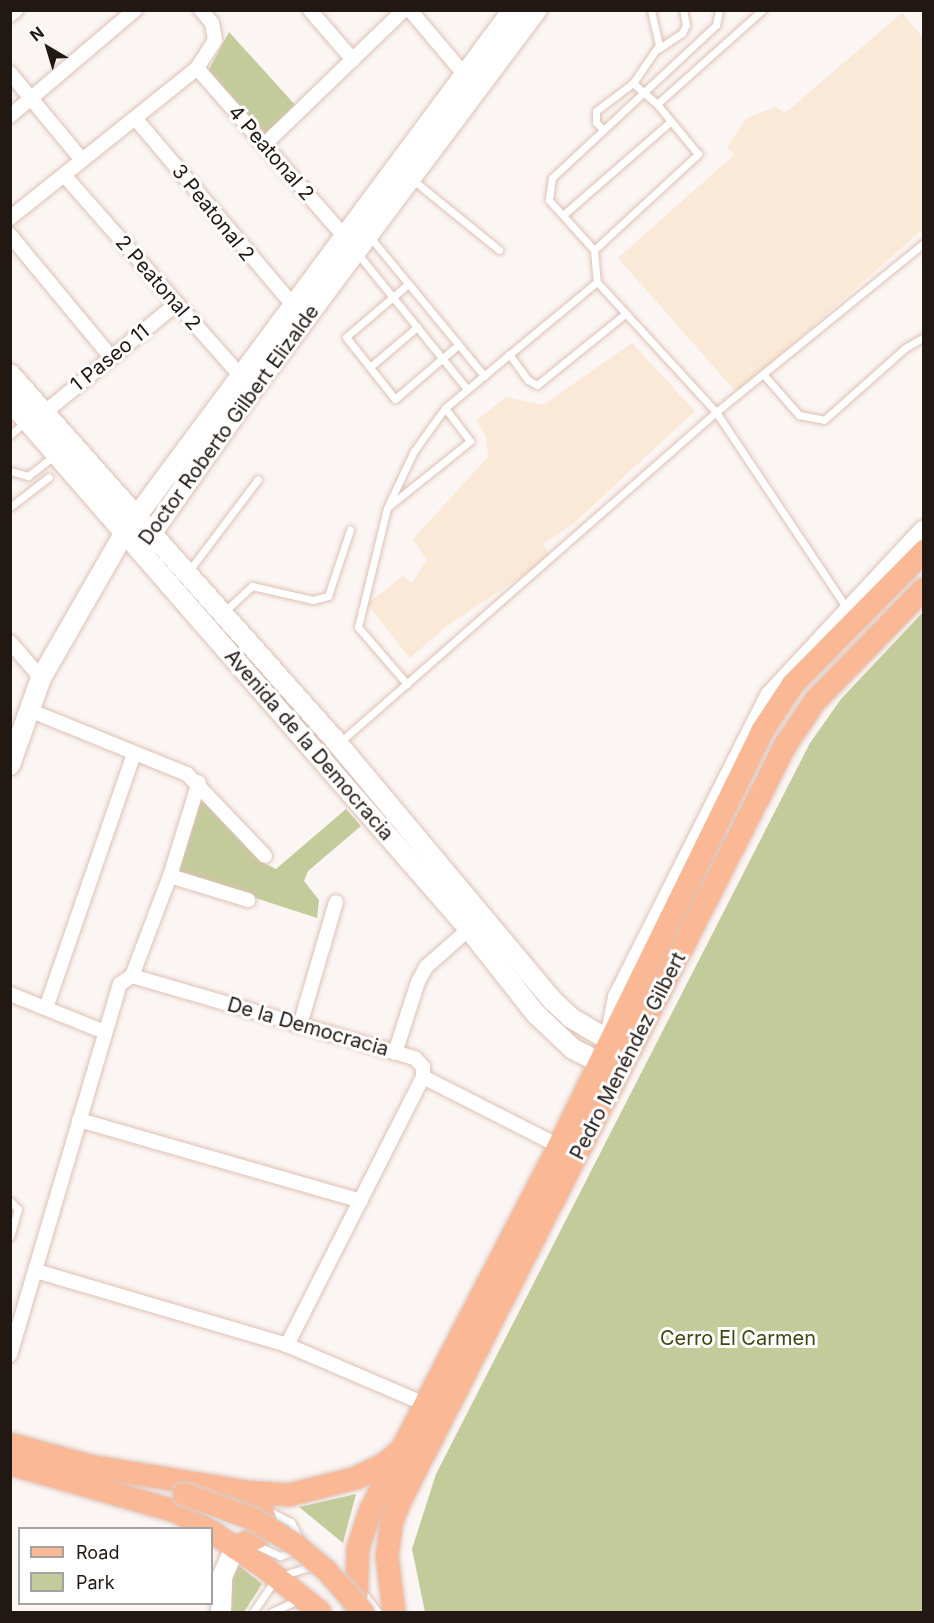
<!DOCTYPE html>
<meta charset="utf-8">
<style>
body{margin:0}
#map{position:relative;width:934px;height:1623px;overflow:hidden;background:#fbf5f3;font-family:Inter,sans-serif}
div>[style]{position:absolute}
.medical>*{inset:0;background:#fbe9d8}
.green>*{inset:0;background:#c3cb9b}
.roads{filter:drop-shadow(0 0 2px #ddc1b5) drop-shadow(0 0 2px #ddc1b5)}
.lane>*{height:7px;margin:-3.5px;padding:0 3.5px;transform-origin:3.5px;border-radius:3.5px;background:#fff}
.street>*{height:14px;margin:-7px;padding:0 7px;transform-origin:7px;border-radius:7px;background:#fff}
.secondary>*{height:20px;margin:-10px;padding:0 10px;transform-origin:10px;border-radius:10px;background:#fff}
.primary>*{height:22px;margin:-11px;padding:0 11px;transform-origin:11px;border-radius:11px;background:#fab895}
.bridges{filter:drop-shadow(0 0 2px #d3d1d0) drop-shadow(0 0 2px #d3d1d0)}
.primary-bridge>*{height:22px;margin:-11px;padding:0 11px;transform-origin:11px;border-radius:11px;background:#fab895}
span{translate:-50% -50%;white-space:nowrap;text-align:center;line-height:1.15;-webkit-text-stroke:6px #fff;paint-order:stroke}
.street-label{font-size:20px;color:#211713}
.park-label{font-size:20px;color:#404611}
.frame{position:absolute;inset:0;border:12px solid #211713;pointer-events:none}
.legend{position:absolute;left:18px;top:1527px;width:195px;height:78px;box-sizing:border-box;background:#fff;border:2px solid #a6a2a1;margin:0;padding:8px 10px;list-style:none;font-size:18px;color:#211713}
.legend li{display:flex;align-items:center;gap:12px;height:30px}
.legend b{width:30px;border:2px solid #a6a2a1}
.north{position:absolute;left:18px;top:18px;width:60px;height:60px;-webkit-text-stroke:4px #fff;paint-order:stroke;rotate:322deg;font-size:16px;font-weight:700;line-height:24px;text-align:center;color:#211713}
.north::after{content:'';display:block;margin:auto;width:21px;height:27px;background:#211713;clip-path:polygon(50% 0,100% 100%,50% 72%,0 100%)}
</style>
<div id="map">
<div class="medical">
<i style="clip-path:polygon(902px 13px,923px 38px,923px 229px,737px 393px,618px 258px,734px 155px,727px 147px,747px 118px,776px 107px,785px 113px)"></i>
<i style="clip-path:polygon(632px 343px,695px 411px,573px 524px,543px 544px,551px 557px,448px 625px,410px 658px,367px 604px,403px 576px,412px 583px,427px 560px,413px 539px,488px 457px,486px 436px,476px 421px,506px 397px,543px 405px)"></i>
</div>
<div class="green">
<i style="clip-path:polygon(229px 32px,297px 107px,267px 135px,208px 71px)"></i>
<i style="clip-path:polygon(923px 612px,923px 1612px,425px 1612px,412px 1549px,436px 1474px,810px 743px,841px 699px)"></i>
<i style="clip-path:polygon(203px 791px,262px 862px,276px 869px,346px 809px,361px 826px,308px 871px,304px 881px,319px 900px,317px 918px,178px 873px)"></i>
<i style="clip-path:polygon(356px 1494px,343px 1543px,299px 1507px)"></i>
<i style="clip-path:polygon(237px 1564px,262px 1584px,244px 1612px,228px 1612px,226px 1586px)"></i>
</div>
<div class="roads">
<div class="lane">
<i style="left:719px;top:10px;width:15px;rotate:101deg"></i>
<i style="left:716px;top:25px;width:224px;rotate:137deg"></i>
<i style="left:552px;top:178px;width:22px;rotate:98deg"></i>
<i style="left:549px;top:200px;width:67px;rotate:48deg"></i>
<i style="left:594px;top:250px;width:32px;rotate:85deg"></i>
<i style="left:597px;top:282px;width:176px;rotate:47.5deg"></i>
<i style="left:716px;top:412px;width:238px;rotate:56.3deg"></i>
<i style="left:658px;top:49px;width:29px;rotate:-34deg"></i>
<i style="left:682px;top:33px;width:9px;rotate:-63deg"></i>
<i style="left:686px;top:25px;width:15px;rotate:-101deg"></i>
<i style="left:633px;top:83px;width:46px;rotate:-55.6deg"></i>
<i style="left:659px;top:45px;width:36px;rotate:-103deg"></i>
<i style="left:657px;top:104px;width:141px;rotate:-41.8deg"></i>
<i style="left:413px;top:180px;width:111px;rotate:39.1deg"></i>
<i style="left:563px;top:215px;width:143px;rotate:-41deg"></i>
<i style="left:370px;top:237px;width:180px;rotate:50.6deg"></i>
<i style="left:594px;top:250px;width:142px;rotate:-42.7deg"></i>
<i style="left:698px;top:154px;width:65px;rotate:-129.4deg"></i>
<i style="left:657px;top:104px;width:32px;rotate:-139deg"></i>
<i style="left:633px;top:83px;width:46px;rotate:142.9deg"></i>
<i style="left:596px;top:111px;width:11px;rotate:90deg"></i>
<i style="left:596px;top:122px;width:11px;rotate:49deg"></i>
<i style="left:358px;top:254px;width:174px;rotate:51.1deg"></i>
<i style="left:407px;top:285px;width:80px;rotate:139.6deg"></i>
<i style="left:346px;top:337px;width:79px;rotate:51.7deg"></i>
<i style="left:395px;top:399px;width:83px;rotate:-40.6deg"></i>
<i style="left:509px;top:354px;width:32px;rotate:54deg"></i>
<i style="left:528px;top:380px;width:10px;rotate:29deg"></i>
<i style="left:537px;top:385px;width:113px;rotate:-38.9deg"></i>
<i style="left:370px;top:367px;width:62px;rotate:-40.4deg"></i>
<i style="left:763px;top:374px;width:55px;rotate:48.7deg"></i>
<i style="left:799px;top:415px;width:25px;rotate:11deg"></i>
<i style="left:824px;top:420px;width:108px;rotate:-41.6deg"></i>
<i style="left:905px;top:348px;width:22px;rotate:-30deg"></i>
<i style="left:10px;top:435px;width:20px;rotate:-41deg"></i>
<i style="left:10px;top:471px;width:19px;rotate:16deg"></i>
<i style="left:28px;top:476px;width:33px;rotate:-38deg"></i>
<i style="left:389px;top:506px;width:104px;rotate:-38.7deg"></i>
<i style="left:470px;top:441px;width:41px;rotate:-127.1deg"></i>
<i style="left:10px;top:507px;width:49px;rotate:-37.6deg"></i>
<i style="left:188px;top:572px;width:116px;rotate:-53deg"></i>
<i style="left:224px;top:612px;width:38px;rotate:-43deg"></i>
<i style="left:252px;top:586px;width:63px;rotate:12.9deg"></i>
<i style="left:313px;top:600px;width:16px;rotate:-15deg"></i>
<i style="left:328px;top:596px;width:70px;rotate:-71.6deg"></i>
<i style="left:407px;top:684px;width:75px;rotate:-130.7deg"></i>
<i style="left:358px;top:627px;width:122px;rotate:-76.3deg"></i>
<i style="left:387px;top:508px;width:63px;rotate:-64.7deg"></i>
<i style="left:414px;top:451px;width:53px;rotate:-54.2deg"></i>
<i style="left:445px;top:408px;width:197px;rotate:-39.7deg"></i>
<i style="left:340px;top:742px;width:500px;rotate:-41.27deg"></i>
<i style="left:716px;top:412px;width:268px;rotate:-39.1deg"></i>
<i style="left:10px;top:1201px;width:11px;rotate:45deg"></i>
<i style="left:18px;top:1209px;width:29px;rotate:106deg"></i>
<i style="left:269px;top:1511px;width:25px;rotate:27deg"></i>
<i style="left:291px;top:1522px;width:22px;rotate:63deg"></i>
<i style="left:254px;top:1544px;width:29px;rotate:25deg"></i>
<i style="left:280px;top:1556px;width:16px;rotate:-18deg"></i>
<i style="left:363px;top:1593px;width:24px;rotate:52deg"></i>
<i style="left:253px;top:1612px;width:42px;rotate:-55.6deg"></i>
<i style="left:277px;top:1577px;width:38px;rotate:-17deg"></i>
<i style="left:272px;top:1612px;width:26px;rotate:-25deg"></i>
</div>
<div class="street">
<i style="left:310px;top:10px;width:66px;rotate:49.3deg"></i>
<i style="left:410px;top:10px;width:85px;rotate:49.8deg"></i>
<i style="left:10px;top:15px;width:8px;rotate:-40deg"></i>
<i style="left:197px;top:68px;width:225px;rotate:48.8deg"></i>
<i style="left:10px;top:73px;width:113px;rotate:50.4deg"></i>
<i style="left:10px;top:116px;width:164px;rotate:-40.3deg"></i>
<i style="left:135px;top:118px;width:246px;rotate:49.8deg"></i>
<i style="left:264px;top:145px;width:194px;rotate:-44deg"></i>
<i style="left:64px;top:175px;width:274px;rotate:48.7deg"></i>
<i style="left:10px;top:218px;width:240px;rotate:-38.7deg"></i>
<i style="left:197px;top:68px;width:33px;rotate:-57deg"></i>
<i style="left:215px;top:40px;width:17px;rotate:-100deg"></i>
<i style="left:212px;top:23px;width:17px;rotate:-130deg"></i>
<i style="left:10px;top:235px;width:158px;rotate:50.4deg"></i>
<i style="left:44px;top:413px;width:171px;rotate:-39.5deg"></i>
<i style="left:10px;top:642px;width:48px;rotate:49.3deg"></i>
<i style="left:29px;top:710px;width:170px;rotate:22.1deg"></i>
<i style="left:187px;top:774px;width:113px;rotate:46.4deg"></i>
<i style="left:170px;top:876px;width:82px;rotate:17.1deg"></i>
<i style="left:132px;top:976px;width:107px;rotate:-69.2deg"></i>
<i style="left:170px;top:876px;width:98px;rotate:-72.9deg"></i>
<i style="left:10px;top:994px;width:102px;rotate:21.8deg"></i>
<i style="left:46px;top:1008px;width:269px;rotate:-70.9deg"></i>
<i style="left:300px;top:1025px;width:128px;rotate:-73.7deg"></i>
<i style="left:395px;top:1053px;width:75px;rotate:-72.1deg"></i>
<i style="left:418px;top:982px;width:17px;rotate:-62deg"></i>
<i style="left:426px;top:967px;width:57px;rotate:-41.5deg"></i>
<i style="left:423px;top:1077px;width:153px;rotate:26.9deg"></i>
<i style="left:79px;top:1120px;width:293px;rotate:16deg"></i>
<i style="left:36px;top:1271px;width:262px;rotate:16.4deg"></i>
<i style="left:287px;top:1345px;width:152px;rotate:23.2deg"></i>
<i style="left:10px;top:1355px;width:387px;rotate:-73.5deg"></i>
<i style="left:120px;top:984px;width:14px;rotate:-34deg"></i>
<i style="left:132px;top:976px;width:295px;rotate:16.2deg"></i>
<i style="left:415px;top:1058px;width:12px;rotate:48deg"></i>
<i style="left:423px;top:1067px;width:10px;rotate:90deg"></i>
<i style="left:423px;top:1077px;width:301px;rotate:116.9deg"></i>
</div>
<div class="secondary">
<i style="left:10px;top:374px;width:494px;rotate:48.4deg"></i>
<i style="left:338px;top:744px;width:335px;rotate:50.1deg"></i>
<i style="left:553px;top:1001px;width:25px;rotate:43deg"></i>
<i style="left:571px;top:1018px;width:61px;rotate:30.3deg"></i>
<i style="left:10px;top:401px;width:700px;rotate:49deg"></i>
<i style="left:469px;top:929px;width:108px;rotate:51.8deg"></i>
<i style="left:536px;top:1014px;width:51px;rotate:43.4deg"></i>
<i style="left:573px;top:1049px;width:45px;rotate:26.6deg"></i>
<i style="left:144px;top:544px;width:189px;rotate:-54.9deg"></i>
<i style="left:253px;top:389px;width:474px;rotate:-53.2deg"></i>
<i style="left:10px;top:765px;width:92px;rotate:-70.4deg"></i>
<i style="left:41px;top:678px;width:168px;rotate:-60.1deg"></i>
<i style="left:125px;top:532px;width:650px;rotate:-53.38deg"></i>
<i style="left:612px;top:1028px;width:32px;rotate:-79deg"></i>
<i style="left:618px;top:997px;width:337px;rotate:-63.2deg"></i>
<i style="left:770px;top:696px;width:226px;rotate:-47.1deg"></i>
<i style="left:221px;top:1612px;width:35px;rotate:-88deg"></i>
<i style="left:222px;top:1577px;width:32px;rotate:-66deg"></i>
</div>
<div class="primary">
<i style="left:10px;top:1444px;width:98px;rotate:15.3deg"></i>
<i style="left:10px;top:1464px;width:175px;rotate:15.9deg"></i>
<i style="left:178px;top:1512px;width:32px;rotate:30deg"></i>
<i style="left:90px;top:1466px;width:159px;rotate:9.4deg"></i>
<i style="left:247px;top:1492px;width:42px;rotate:4.1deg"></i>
<i style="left:289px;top:1495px;width:69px;rotate:-14.2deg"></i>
<i style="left:356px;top:1478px;width:30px;rotate:-26deg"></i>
<i style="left:383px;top:1465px;width:22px;rotate:-39deg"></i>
<i style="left:212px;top:1532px;width:64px;rotate:34.2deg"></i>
<i style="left:265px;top:1568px;width:70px;rotate:38.7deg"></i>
<i style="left:235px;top:1548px;width:25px;rotate:-26deg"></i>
<i style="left:258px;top:1537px;width:16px;rotate:-55deg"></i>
<i style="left:267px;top:1524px;width:17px;rotate:-111deg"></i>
<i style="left:261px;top:1508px;width:21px;rotate:-131deg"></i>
<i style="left:356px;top:1612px;width:64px;rotate:-88.2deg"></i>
<i style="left:358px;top:1548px;width:41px;rotate:-71.6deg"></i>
<i style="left:371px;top:1509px;width:409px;rotate:-62.6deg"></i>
<i style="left:559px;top:1146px;width:462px;rotate:-63.9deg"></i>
<i style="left:762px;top:731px;width:56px;rotate:-56.6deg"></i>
<i style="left:793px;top:684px;width:187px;rotate:-45.4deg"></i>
<i style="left:394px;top:1612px;width:56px;rotate:-97.1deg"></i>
<i style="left:387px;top:1556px;width:35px;rotate:-82deg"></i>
<i style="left:392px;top:1521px;width:22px;rotate:-68deg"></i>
<i style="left:400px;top:1501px;width:850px;rotate:-62.98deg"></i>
<i style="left:786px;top:744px;width:52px;rotate:-56deg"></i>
<i style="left:815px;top:701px;width:156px;rotate:-45.8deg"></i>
</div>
</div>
<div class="bridges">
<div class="primary-bridge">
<i style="left:184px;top:1494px;width:76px;rotate:20.1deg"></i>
<i style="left:255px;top:1520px;width:48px;rotate:31.4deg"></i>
<i style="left:296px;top:1545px;width:39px;rotate:40deg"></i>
<i style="left:326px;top:1570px;width:56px;rotate:48.6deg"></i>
</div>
</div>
<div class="street-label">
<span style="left:271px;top:153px;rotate:49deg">4 Peatonal 2</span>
<span style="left:213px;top:213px;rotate:51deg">3 Peatonal 2</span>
<span style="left:158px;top:283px;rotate:49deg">2 Peatonal 2</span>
<span style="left:110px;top:358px;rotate:-39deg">1 Paseo 11</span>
<span style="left:229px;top:425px;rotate:-54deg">Doctor Roberto Gilbert Elizalde</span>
<span style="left:309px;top:745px;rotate:49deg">Avenida de la Democracia</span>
<span style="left:308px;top:1027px;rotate:16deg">De la Democracia</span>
<span style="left:628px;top:1056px;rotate:-63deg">Pedro Menéndez Gilbert</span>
</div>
<div class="park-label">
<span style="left:738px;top:1338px">Cerro El Carmen</span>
</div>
<div class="frame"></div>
<ul class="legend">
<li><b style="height:8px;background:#fab895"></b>Road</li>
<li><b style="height:16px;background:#c3cb9b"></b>Park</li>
</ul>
<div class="north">N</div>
</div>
